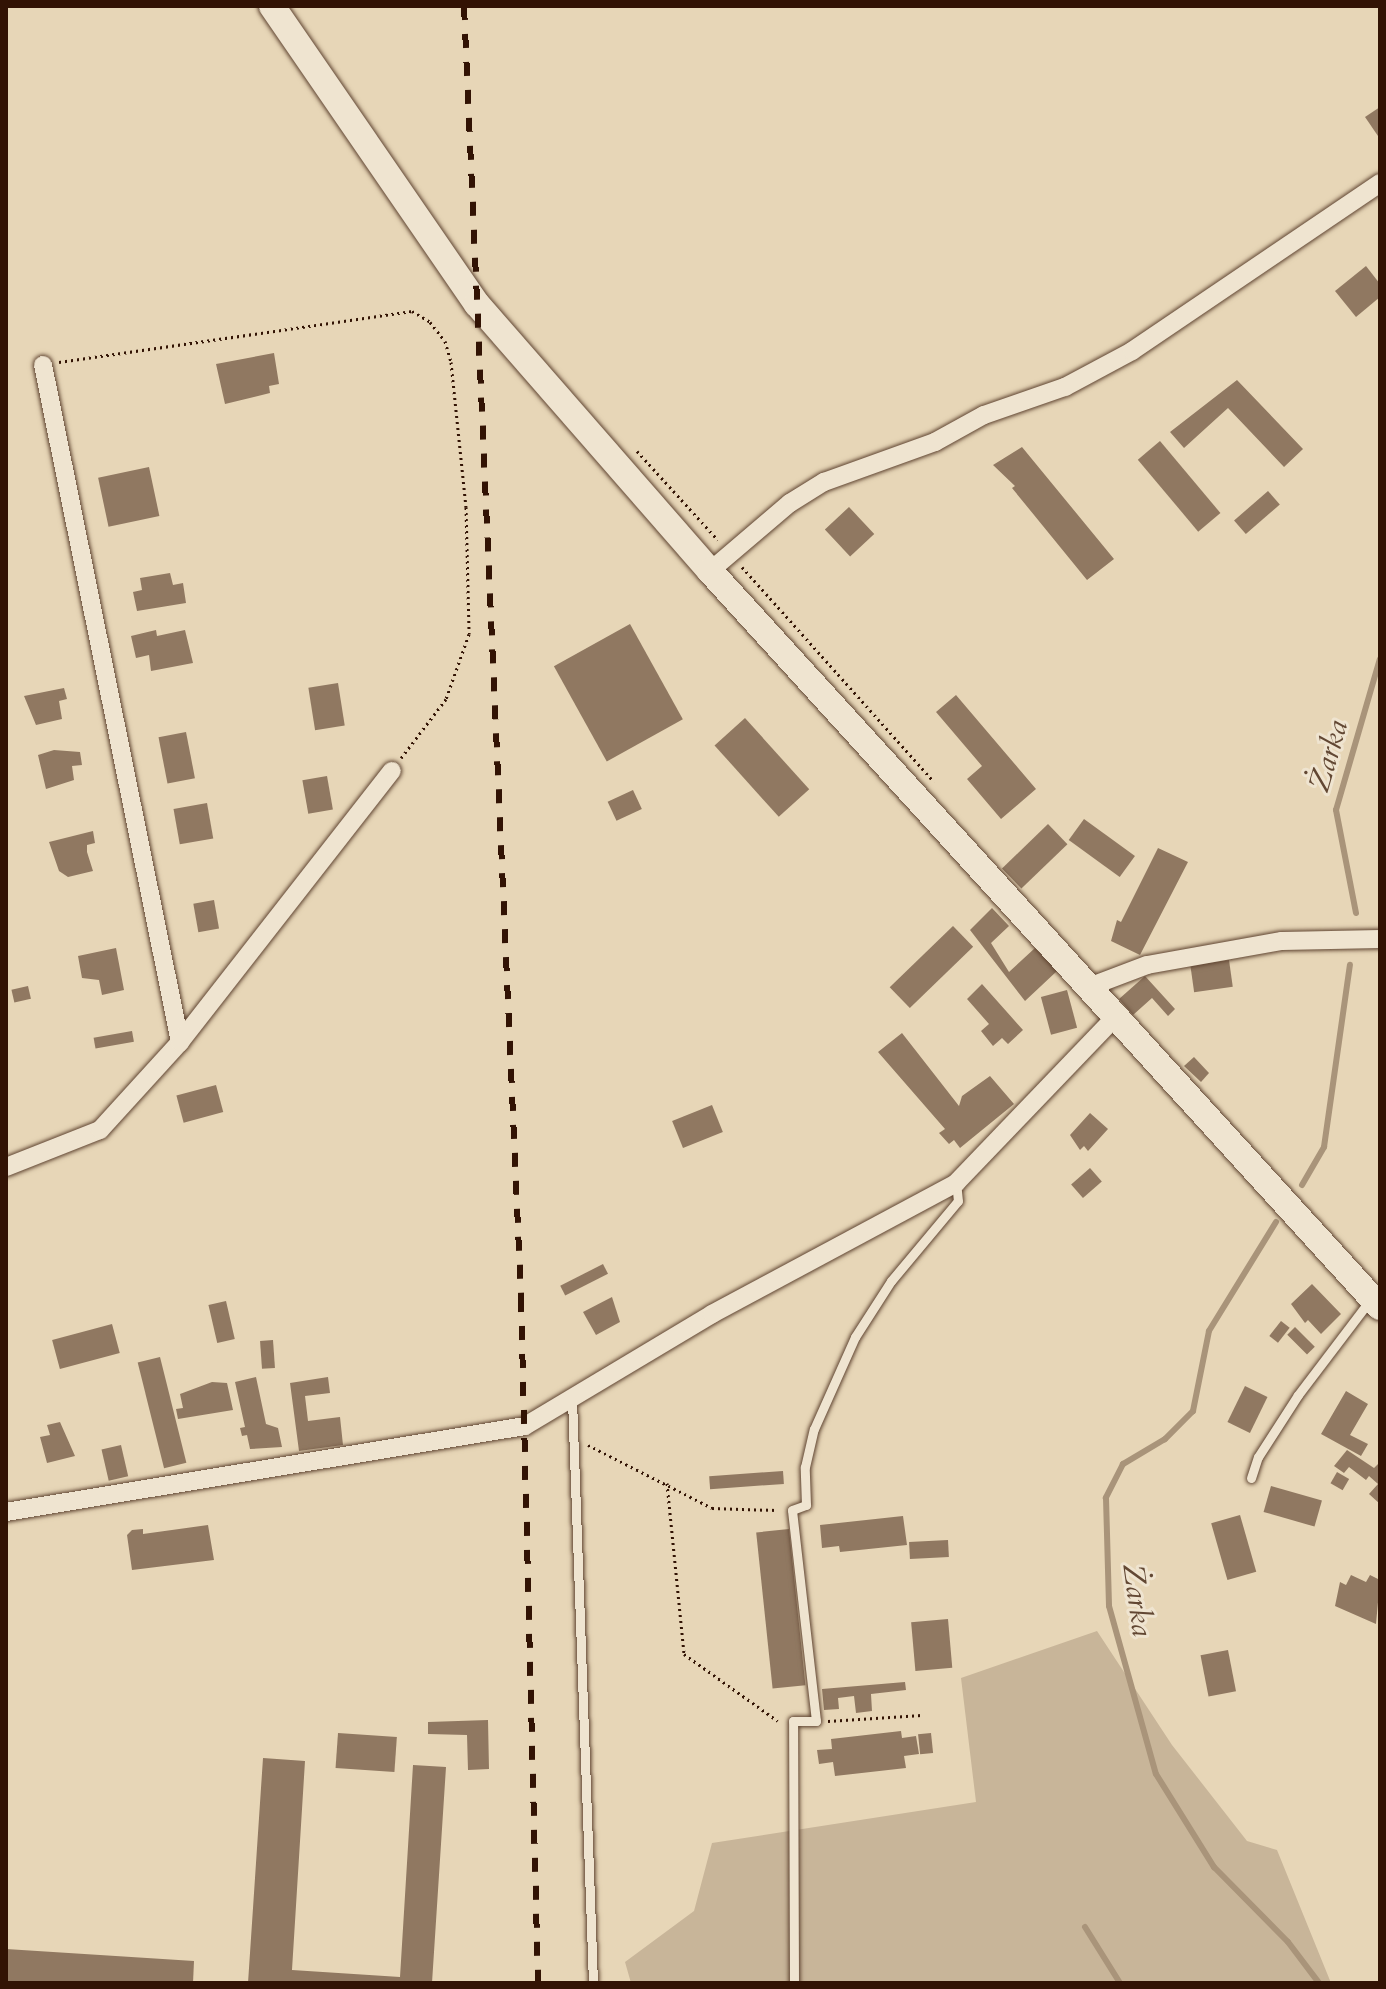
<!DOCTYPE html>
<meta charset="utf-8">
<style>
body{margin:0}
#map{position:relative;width:1386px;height:1989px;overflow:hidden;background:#e7d6b7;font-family:Cardo,serif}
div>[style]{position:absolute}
.green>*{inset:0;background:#c8b599}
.stream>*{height:6px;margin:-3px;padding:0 3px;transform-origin:3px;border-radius:3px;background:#a9947a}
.building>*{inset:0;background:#907861;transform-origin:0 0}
.path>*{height:3px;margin-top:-1.5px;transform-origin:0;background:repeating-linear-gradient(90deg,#321304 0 2px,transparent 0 6px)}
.roads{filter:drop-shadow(0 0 2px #5f4431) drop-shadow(0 0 2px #5f4431)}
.service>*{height:9px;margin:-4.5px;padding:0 4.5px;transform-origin:4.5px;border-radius:4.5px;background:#efe4d0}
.minor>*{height:18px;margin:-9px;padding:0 9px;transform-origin:9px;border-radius:9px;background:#efe4d0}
.secondary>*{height:26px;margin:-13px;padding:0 13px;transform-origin:13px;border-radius:13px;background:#efe4d0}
.rail>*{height:6px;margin-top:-3px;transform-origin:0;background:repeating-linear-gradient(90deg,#321304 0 14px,transparent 0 28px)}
span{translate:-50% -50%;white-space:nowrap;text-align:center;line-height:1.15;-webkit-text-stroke:6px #efe4d0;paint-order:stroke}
.water-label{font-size:30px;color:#624733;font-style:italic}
.frame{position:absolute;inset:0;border:8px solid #321304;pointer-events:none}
</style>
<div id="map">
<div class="green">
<i style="clip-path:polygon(1097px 1631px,1172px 1745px,1247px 1841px,1277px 1850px,1331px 1983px,631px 1983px,625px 1962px,694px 1911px,712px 1843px,976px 1802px,961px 1678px)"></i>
</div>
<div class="stream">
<i style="left:1356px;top:913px;width:105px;rotate:-101deg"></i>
<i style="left:1336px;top:810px;width:157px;rotate:-73.8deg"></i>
<i style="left:1302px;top:1185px;width:44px;rotate:-59.9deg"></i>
<i style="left:1324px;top:1147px;width:184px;rotate:-81.9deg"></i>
<i style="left:1276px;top:1222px;width:128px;rotate:121.6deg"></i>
<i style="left:1209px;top:1331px;width:82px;rotate:101.3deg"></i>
<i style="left:1193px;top:1411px;width:40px;rotate:135deg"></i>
<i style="left:1165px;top:1439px;width:49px;rotate:149.2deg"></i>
<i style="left:1123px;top:1464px;width:38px;rotate:117deg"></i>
<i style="left:1106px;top:1498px;width:108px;rotate:88.4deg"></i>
<i style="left:1109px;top:1606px;width:174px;rotate:74.4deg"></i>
<i style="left:1156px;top:1774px;width:110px;rotate:58.1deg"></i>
<i style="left:1214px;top:1867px;width:105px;rotate:45.4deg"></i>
<i style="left:1288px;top:1942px;width:51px;rotate:52.9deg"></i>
<i style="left:1085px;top:1927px;width:66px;rotate:58deg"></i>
</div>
<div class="building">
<i style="clip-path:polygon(1380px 107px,1380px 135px,1378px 136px,1365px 117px)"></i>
<i style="clip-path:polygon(1366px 266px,1380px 284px,1380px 297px,1356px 317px,1335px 291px)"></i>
<i style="clip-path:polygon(274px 353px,279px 384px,269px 386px,270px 393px,225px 404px,216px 364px)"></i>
<i style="clip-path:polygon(1237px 380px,1303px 449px,1284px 467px,1228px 408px,1184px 448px,1170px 432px)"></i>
<i style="left:1160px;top:441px;width:94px;height:29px;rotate:50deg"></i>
<i style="clip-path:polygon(1022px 447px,1114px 559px,1087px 580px,1012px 488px,1015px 486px,993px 465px)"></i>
<i style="left:149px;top:467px;width:50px;height:52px;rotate:78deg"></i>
<i style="left:1268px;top:491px;width:18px;height:45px;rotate:49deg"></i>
<i style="left:849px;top:507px;width:37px;height:33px;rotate:47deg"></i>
<i style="clip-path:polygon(170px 573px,173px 585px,183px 583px,186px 603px,137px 611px,133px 592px,142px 590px,140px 578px)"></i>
<i style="left:630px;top:624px;width:109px;height:87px;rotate:61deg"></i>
<i style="clip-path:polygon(156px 630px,157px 636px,185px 630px,193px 663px,151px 671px,149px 655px,136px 658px,131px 636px)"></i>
<i style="left:338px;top:683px;width:43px;height:30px;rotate:81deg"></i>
<i style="clip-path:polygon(64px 688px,67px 699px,59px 701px,62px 719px,36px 725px,24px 696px)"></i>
<i style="clip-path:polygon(956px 695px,1036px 789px,1001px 819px,967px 779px,982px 766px,936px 712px)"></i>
<i style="left:745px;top:718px;width:96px;height:41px;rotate:48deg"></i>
<i style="left:186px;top:732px;width:47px;height:28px;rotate:79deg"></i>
<i style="clip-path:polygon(54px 750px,80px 752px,82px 765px,72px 766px,74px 780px,46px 789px,38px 755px)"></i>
<i style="left:327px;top:776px;width:34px;height:25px;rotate:80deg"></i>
<i style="left:633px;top:790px;width:21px;height:28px;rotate:65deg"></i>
<i style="left:207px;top:803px;width:36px;height:34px;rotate:80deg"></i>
<i style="left:1084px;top:819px;width:63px;height:26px;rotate:36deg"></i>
<i style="left:1048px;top:824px;width:28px;height:64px;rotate:46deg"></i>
<i style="clip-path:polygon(93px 831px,95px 843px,87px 845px,87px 852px,93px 871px,68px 877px,59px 871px,49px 842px)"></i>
<i style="clip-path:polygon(1158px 848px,1188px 862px,1140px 955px,1111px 941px,1117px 920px,1121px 922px)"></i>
<i style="left:214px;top:900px;width:29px;height:21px;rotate:80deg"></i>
<i style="clip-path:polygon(992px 908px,1009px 926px,991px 943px,1009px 972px,1035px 948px,1057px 971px,1025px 1001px,970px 930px)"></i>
<i style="left:953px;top:926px;width:29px;height:88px;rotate:46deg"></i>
<i style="clip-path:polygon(116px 948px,124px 990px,102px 995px,99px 980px,82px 978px,78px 956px)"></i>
<i style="left:1229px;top:960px;width:27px;height:39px;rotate:82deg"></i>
<i style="clip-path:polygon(1145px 976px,1175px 1009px,1168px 1016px,1152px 998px,1133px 1015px,1119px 999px)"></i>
<i style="clip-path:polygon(982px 984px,1023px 1030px,1008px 1044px,1002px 1038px,993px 1046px,981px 1031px,989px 1024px,967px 999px)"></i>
<i style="left:28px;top:986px;width:13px;height:17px;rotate:77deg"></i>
<i style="left:1067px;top:990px;width:39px;height:27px;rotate:75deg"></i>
<i style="left:132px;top:1031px;width:11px;height:39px;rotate:80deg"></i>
<i style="clip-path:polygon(902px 1033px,959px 1106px,962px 1096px,990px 1076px,1014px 1104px,960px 1148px,954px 1140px,949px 1144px,939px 1133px,945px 1129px,878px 1052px)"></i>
<i style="clip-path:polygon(1194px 1057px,1209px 1073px,1201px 1082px,1184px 1066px)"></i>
<i style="left:216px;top:1085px;width:28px;height:41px;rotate:75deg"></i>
<i style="left:712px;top:1105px;width:29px;height:43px;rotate:68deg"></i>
<i style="clip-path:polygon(1090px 1113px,1108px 1129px,1088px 1151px,1084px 1146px,1080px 1150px,1070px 1135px)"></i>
<i style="left:1090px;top:1168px;width:18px;height:25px;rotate:49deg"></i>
<i style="left:603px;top:1264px;width:11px;height:48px;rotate:63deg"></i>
<i style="clip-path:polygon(1312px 1284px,1341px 1314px,1321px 1334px,1308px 1320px,1305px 1323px,1291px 1304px)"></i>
<i style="clip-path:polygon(612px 1297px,620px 1322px,596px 1335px,583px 1312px)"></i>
<i style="left:226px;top:1301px;width:39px;height:18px;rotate:77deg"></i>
<i style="left:1281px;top:1321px;width:11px;height:19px;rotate:38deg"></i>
<i style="left:112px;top:1324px;width:30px;height:62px;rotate:75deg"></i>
<i style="left:1295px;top:1327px;width:28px;height:11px;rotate:45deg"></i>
<i style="left:273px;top:1340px;width:28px;height:13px;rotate:86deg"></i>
<i style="left:160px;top:1357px;width:109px;height:23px;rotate:76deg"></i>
<i style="clip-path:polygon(256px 1377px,266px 1424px,278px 1428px,282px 1447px,250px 1449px,247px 1435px,242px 1436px,240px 1428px,245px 1427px,235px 1382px)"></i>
<i style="clip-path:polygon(328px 1377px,330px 1393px,305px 1396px,308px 1421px,340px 1417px,343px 1445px,299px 1451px,290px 1383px)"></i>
<i style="clip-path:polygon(212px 1382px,227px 1383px,233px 1410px,178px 1419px,176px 1409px,183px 1408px,180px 1394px)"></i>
<i style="left:1245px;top:1386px;width:25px;height:40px;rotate:26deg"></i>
<i style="clip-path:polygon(1346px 1391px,1368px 1404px,1350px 1435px,1368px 1444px,1361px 1456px,1321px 1434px)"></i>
<i style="clip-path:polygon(60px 1422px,75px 1456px,47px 1463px,40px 1437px,50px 1435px,47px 1425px)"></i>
<i style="left:121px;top:1445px;width:32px;height:20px;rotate:77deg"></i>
<i style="clip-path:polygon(1347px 1450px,1374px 1468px,1380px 1462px,1380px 1504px,1369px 1494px,1378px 1484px,1369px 1476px,1366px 1480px,1349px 1467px,1344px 1473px,1334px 1466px)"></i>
<i style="left:783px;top:1471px;width:13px;height:74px;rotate:86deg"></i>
<i style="left:1337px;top:1472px;width:14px;height:13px;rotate:30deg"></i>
<i style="left:1271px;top:1486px;width:53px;height:27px;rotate:16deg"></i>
<i style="left:1240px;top:1515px;width:59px;height:30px;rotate:74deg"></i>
<i style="clip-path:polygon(903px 1516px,907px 1545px,840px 1552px,839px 1546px,822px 1548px,820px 1525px)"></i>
<i style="clip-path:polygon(208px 1525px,214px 1560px,132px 1570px,127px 1535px,132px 1530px,143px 1529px,143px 1534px)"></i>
<i style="left:789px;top:1529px;width:157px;height:33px;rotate:84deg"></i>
<i style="left:948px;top:1540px;width:17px;height:39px;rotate:87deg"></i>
<i style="clip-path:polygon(1351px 1575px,1366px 1582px,1370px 1575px,1380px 1580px,1376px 1624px,1335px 1606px,1340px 1582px,1346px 1585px)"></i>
<i style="left:948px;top:1619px;width:49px;height:37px;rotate:85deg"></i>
<i style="left:1228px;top:1650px;width:42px;height:28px;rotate:79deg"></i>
<i style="clip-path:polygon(905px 1682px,906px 1690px,871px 1694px,872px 1711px,856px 1713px,854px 1696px,838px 1698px,839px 1709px,824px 1710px,822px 1689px)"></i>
<i style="clip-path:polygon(488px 1720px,489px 1769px,468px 1770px,467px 1735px,428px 1734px,428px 1722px)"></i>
<i style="clip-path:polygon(901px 1731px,902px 1738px,916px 1736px,919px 1754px,904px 1756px,906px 1768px,835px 1776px,833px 1762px,819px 1764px,817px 1750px,832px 1749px,831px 1739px)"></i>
<i style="left:338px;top:1733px;width:59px;height:35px;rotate:4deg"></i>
<i style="left:931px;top:1733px;width:20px;height:13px;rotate:84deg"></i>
<i style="clip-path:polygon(263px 1758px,305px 1761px,292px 1970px,400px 1977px,413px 1765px,446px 1767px,432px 1983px,248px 1983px)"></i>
<i style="clip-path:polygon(6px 1949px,194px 1961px,193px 1983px,6px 1983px)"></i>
</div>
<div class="path">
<i style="left:59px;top:362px;width:357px;rotate:-8.2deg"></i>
<i style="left:412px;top:311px;width:21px;rotate:31deg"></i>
<i style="left:430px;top:322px;width:24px;rotate:52deg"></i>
<i style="left:445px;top:341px;width:22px;rotate:74deg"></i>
<i style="left:451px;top:362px;width:146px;rotate:84.1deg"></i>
<i style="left:466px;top:507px;width:127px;rotate:88.6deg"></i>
<i style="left:469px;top:634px;width:69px;rotate:109.5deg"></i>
<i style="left:446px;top:699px;width:74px;rotate:127.3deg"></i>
<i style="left:637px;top:451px;width:120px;rotate:47.7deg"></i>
<i style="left:742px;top:567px;width:288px;rotate:48.2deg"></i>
<i style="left:588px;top:1445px;width:139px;rotate:26.9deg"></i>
<i style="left:712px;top:1508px;width:65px;rotate:1.8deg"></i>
<i style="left:667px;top:1483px;width:172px;rotate:84.3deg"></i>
<i style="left:684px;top:1654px;width:115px;rotate:35.5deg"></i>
<i style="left:828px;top:1721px;width:94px;rotate:-3.7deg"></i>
</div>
<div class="roads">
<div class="service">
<i style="left:572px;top:1399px;width:584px;rotate:87.94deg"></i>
<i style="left:1251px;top:1478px;width:22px;rotate:-72deg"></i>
<i style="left:1258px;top:1457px;width:74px;rotate:-57.2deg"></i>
<i style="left:1298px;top:1395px;width:121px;rotate:-52.8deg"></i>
<i style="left:794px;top:1983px;width:262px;rotate:-90.2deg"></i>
<i style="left:793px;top:1721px;width:23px"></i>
<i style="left:816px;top:1721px;width:212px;rotate:-96.5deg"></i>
<i style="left:792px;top:1510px;width:15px;rotate:-20deg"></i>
<i style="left:806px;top:1505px;width:38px;rotate:-92deg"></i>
<i style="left:805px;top:1467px;width:39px;rotate:-77deg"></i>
<i style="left:814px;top:1429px;width:101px;rotate:-66deg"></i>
<i style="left:855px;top:1337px;width:67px;rotate:-57.3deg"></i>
<i style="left:891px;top:1281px;width:104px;rotate:-50.1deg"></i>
<i style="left:958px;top:1201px;width:18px;rotate:-96deg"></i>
</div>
<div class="minor">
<i style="left:43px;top:365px;width:691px;rotate:78.56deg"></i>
<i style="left:710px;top:571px;width:105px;rotate:-40.4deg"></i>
<i style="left:790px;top:503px;width:40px;rotate:-32deg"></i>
<i style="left:824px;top:482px;width:118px;rotate:-19.8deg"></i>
<i style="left:935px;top:442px;width:56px;rotate:-28.9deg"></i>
<i style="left:984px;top:415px;width:86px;rotate:-19.1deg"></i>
<i style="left:1065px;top:387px;width:76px;rotate:-28.2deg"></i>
<i style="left:1132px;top:351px;width:300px;rotate:-34.1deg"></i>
<i style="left:1089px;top:987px;width:62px;rotate:-20.8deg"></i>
<i style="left:1147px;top:965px;width:137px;rotate:-10.1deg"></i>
<i style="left:1282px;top:941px;width:98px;rotate:-1.2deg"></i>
<i style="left:6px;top:1167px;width:101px;rotate:-21.5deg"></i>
<i style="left:100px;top:1130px;width:119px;rotate:-47.7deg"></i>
<i style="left:180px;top:1042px;width:344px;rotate:-52deg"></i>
<i style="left:6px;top:1512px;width:526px;rotate:-9.41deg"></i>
<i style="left:525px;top:1426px;width:218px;rotate:-30.9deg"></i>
<i style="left:712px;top:1314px;width:277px;rotate:-28.2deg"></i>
<i style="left:956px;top:1183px;width:228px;rotate:-46.2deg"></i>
</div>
<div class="secondary">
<i style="left:272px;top:6px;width:362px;rotate:55.5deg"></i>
<i style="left:477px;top:304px;width:354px;rotate:48.9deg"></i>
<i style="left:710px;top:571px;width:995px;rotate:47.69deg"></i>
</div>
</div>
<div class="rail">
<i style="left:464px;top:6px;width:1293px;rotate:87.47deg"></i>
<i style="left:521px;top:1298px;width:685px;rotate:88.58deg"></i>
</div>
<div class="water-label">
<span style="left:1329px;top:756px;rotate:-74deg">Żarka</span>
<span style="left:1137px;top:1600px;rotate:82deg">Żarka</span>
</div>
<div class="frame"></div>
</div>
